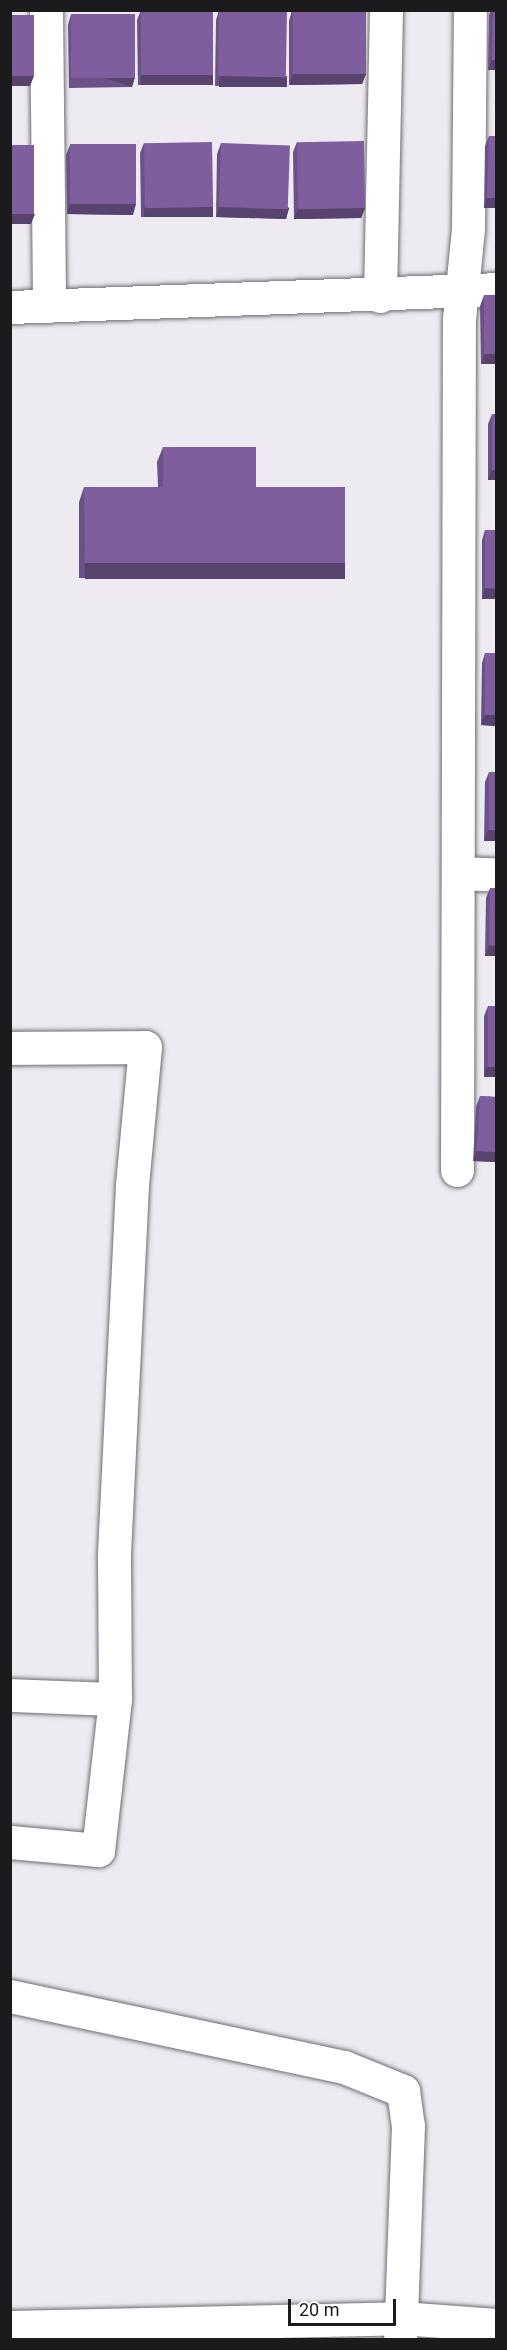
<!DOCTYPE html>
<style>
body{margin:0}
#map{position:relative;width:507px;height:2350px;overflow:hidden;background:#edebf1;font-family:Roboto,sans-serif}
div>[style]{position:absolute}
.roads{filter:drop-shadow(0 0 2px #6f6d73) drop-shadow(0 0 2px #6f6d73)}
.minor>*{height:33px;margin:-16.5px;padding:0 16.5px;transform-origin:16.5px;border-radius:16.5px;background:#fff}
.wall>*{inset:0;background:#6c5187}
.shaded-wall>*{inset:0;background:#58426e;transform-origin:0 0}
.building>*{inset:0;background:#7e5e9d;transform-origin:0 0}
span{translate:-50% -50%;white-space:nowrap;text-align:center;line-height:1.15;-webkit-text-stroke:5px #fff;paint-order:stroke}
.frame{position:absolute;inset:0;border:12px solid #1b1a1c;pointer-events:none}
.scale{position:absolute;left:288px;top:2299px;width:108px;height:27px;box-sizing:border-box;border:3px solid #1b1a1c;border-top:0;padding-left:8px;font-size:18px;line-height:21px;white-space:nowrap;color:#1b1a1c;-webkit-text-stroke:4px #fff;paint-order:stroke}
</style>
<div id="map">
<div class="roads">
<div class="minor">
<i style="left:46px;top:10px;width:296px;rotate:89.4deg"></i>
<i style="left:380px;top:296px;width:286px;rotate:-88.8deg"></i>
<i style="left:10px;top:307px;width:486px;rotate:-2.1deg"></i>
<i style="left:458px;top:873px;width:38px;rotate:2deg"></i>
<i style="left:10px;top:1048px;width:135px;rotate:-0.4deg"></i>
<i style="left:145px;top:1047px;width:139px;rotate:95.4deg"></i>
<i style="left:132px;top:1185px;width:374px;rotate:92.8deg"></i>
<i style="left:114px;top:1559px;width:140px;rotate:89.6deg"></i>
<i style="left:115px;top:1699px;width:152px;rotate:96.4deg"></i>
<i style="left:98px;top:1850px;width:88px;rotate:-174.8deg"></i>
<i style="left:457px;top:1170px;width:851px;rotate:-89.87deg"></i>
<i style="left:459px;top:319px;width:90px;rotate:-84.3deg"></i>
<i style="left:468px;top:229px;width:219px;rotate:-89.5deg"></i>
<i style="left:10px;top:1695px;width:105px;rotate:2.2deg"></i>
<i style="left:10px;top:1996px;width:341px;rotate:12deg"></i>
<i style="left:344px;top:2067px;width:64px;rotate:22.1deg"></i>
<i style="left:403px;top:2091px;width:35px;rotate:82deg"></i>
<i style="left:408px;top:2126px;width:214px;rotate:92.1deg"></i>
<i style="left:10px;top:2327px;width:391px;rotate:-1.3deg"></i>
<i style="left:401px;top:2318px;width:95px;rotate:4.2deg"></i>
</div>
</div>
<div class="wall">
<i style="clip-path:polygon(141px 10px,213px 75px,209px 85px,138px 85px,137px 20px)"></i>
<i style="clip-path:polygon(219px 10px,283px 86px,215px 86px,216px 20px)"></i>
<i style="clip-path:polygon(292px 10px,366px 74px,362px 84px,289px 85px,289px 21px)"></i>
<i style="clip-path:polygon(491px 10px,496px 10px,496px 70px,488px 70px,489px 15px)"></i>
<i style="clip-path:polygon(71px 14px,135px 77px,132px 87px,69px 88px,68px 25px)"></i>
<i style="clip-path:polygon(489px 136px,496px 208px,484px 208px,485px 146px)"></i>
<i style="clip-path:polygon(297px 142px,365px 208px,361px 218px,294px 219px,293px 152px)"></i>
<i style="clip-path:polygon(144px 143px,209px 217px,141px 217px,140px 153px)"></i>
<i style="clip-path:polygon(221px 143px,289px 208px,286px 219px,216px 217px,217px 154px)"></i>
<i style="clip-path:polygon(70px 145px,133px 215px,67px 214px,66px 155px)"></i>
<i style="clip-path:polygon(484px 295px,496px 295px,496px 364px,481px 364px,480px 306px)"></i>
<i style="clip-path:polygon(492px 414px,496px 414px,496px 480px,488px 480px,488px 424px)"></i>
<i style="clip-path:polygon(163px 447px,256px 487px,340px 578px,79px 578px,79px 502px,84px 487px,158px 487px,157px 462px)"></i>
<i style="clip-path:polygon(485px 530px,496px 530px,496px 599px,482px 599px,482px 540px)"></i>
<i style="clip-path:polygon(485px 653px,496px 726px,481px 725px,482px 663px)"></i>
<i style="clip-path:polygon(489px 772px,496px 772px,496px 841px,484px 841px,485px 782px)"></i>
<i style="clip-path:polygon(490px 888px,496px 888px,496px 956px,485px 956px,486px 898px)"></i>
<i style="clip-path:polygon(488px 1006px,496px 1077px,484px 1077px,484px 1016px)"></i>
<i style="clip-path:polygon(480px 1096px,496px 1097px,496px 1162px,473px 1161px,476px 1107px)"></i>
</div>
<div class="shaded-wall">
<i style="clip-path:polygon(492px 60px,496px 60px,496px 70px,488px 70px)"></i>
<i style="clip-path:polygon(293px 74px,366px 74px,362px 84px,289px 85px)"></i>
<i style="left:141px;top:75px;width:72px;height:10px"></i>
<i style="clip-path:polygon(10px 76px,34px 76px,30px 86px,10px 86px)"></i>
<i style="left:219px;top:76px;width:68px;height:11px"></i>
<i style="left:135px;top:77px;width:10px;height:62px;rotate:107deg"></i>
<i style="clip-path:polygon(487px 198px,496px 198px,496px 208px,484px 208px)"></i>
<i style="clip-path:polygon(70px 204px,136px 204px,133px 215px,67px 214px)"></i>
<i style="left:144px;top:207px;width:69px;height:10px"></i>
<i style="clip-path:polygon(220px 207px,289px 208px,286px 219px,216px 217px)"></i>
<i style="clip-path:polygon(298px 208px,365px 208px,361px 218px,294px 219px)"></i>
<i style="clip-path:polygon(10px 214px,35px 214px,31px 224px,10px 224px)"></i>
<i style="clip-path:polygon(485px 354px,496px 354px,496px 364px,481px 364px)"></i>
<i style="clip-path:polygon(492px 470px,496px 470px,496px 480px,488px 480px)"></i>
<i style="left:85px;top:563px;width:260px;height:16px"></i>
<i style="clip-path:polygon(485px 588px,496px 589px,496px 599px,482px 599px)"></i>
<i style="clip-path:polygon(484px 715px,496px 715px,496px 726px,481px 725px)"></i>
<i style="clip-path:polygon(488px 830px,496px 831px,496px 841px,484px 841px)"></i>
<i style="clip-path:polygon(489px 945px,496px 946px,496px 956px,485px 956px)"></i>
<i style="clip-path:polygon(487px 1067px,496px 1067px,496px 1077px,484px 1077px)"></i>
<i style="clip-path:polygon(477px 1151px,496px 1152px,496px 1162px,473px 1161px)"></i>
</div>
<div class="building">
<i style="left:141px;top:10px;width:72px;height:65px"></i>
<i style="left:219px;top:10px;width:68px;height:66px;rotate:1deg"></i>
<i style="left:293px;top:10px;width:73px;height:64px"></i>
<i style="clip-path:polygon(493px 10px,496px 10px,496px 60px,492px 60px)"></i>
<i style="left:71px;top:14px;width:64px;height:64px"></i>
<i style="left:10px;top:15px;width:24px;height:61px"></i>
<i style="clip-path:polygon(489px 136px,496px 136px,496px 198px,487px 198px)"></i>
<i style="left:364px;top:141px;width:67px;height:67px;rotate:89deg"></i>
<i style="left:212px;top:142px;width:65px;height:68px;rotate:89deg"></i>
<i style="left:221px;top:143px;width:69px;height:64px;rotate:2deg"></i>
<i style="left:136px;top:144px;width:60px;height:66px;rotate:90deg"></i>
<i style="left:10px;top:145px;width:24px;height:69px"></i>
<i style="left:484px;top:295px;width:12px;height:59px"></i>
<i style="left:492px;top:414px;width:4px;height:56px"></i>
<i style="clip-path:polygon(163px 447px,256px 447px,256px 487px,345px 487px,345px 563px,85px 563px,84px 487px,163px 487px)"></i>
<i style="left:485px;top:530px;width:11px;height:58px"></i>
<i style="left:485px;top:653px;width:11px;height:62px"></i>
<i style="left:489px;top:772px;width:7px;height:58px"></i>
<i style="clip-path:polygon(490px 888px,496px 888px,496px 946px,489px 945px)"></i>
<i style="left:488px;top:1006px;width:8px;height:61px"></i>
<i style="clip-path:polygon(480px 1096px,496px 1097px,496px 1152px,477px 1151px)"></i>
</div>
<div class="frame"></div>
<div class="scale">20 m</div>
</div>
